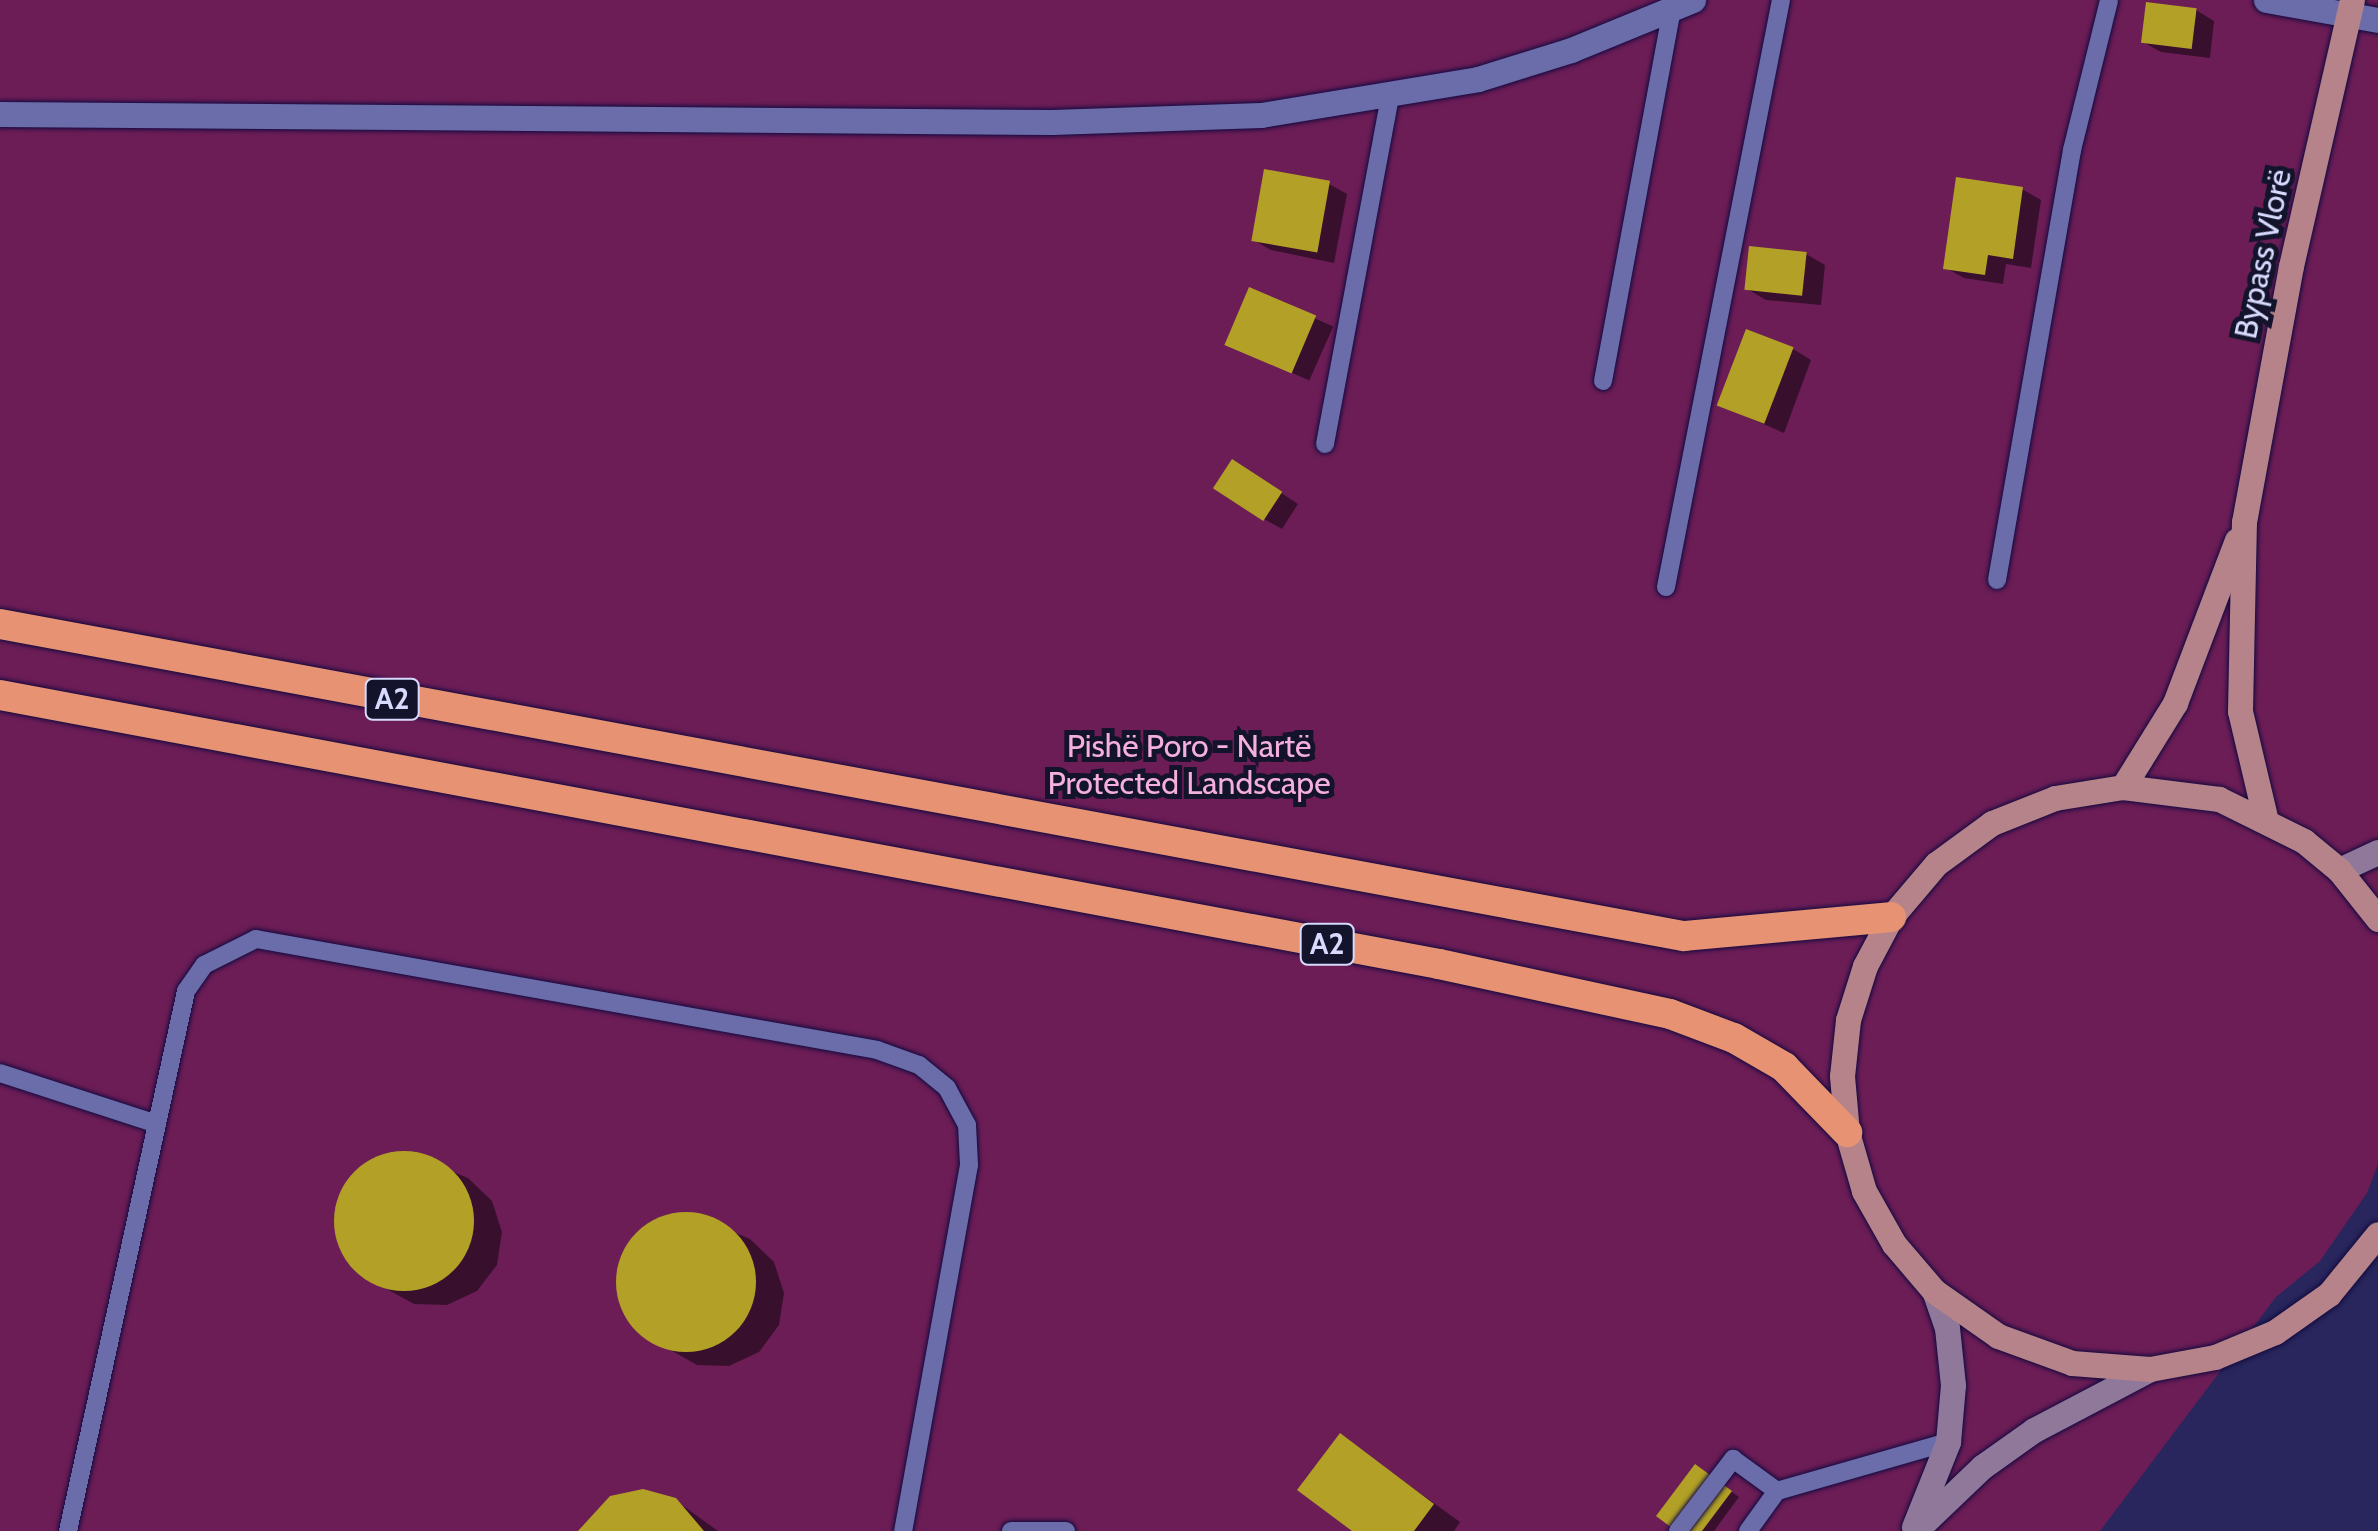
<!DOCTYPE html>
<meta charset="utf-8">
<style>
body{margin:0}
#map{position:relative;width:2378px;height:1531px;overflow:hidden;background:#28265c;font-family:Cabin,sans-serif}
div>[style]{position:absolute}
.green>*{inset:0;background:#6c1d56}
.shadow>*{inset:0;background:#0007;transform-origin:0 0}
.building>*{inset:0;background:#b2a126;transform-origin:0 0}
.round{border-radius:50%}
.roads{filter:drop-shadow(0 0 2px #120a3f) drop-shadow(0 0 2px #120a3f)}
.lane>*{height:18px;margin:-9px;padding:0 9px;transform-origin:9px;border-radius:9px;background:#6a6daa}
.street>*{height:25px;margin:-12.5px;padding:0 12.5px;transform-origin:12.5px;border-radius:12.5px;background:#6a6daa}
.secondary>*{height:25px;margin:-12.5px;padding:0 12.5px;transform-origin:12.5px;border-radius:12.5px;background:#90789a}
.primary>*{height:25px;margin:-12.5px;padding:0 12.5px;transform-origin:12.5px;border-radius:12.5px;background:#b58389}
.highway>*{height:30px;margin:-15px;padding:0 15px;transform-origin:15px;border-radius:15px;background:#e79273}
span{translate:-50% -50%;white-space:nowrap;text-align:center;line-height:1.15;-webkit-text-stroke:10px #13132b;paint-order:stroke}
.shield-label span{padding:2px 8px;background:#13132b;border:2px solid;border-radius:8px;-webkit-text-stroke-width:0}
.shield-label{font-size:30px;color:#d7dafd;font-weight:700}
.street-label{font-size:32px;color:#d7dafd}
.park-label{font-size:32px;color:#f5afdc}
</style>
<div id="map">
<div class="green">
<i style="clip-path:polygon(0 0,2378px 0,2378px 1164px,2367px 1193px,2320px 1261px,2276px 1297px,2100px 1531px,0 1531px)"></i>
</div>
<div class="shadow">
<i style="clip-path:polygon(2196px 10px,2214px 21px,2210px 58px,2161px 52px,2143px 42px)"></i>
<i style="clip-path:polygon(1329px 184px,1347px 194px,1334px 263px,1271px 250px,1253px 240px)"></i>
<i style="clip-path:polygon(2022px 189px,2041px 200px,2031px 268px,2006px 264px,2003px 284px,1964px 278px,1946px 268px)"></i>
<i style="clip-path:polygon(1806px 254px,1825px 265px,1821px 305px,1766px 300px,1747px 289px)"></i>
<i style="left:1251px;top:290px;width:90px;height:59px;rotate:24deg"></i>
<i style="clip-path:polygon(1793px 349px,1811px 360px,1784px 433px,1720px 405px)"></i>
<i style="clip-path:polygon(1251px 473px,1298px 504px,1282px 529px,1264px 519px)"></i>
<i style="clip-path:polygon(407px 1153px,468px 1178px,492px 1201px,502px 1232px,497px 1265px,477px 1291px,447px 1305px,414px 1304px,385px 1288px,356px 1271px,339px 1243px,336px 1210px,349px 1180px,374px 1159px)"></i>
<i style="clip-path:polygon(689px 1213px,750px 1239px,774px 1262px,784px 1293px,779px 1325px,759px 1352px,729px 1366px,697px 1365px,667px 1348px,638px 1331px,621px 1304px,619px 1271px,632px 1241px,657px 1220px)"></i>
<i style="clip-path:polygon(1341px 1436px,1460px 1522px,1454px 1531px,1356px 1531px)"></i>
<i style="clip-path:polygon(1704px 1472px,1739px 1497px,1714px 1531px,1681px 1531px)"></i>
<i style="clip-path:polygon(611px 1498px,675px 1500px,718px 1531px,581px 1531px)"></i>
</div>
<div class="building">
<i style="left:2146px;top:2px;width:51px;height:41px;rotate:7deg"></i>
<i style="left:1264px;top:169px;width:67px;height:73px;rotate:10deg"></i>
<i style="clip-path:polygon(1956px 177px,2023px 187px,2013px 259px,1988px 255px,1985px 275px,1943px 269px)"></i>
<i style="left:1749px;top:246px;width:58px;height:44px;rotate:6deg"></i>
<i style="left:1249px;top:287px;width:73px;height:63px;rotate:23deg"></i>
<i style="left:1746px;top:329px;width:51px;height:82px;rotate:21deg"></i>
<i style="left:1232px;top:459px;width:60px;height:35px;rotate:33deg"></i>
<i class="round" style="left:334px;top:1151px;width:140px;height:140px"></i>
<i class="round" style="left:616px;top:1212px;width:140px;height:140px"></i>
<i style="clip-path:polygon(1340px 1433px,1434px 1504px,1414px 1531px,1352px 1531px,1297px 1490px)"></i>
<i style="clip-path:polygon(1695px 1464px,1732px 1491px,1702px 1531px,1676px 1531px,1656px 1516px)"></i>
<i style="clip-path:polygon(643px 1489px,676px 1498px,704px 1531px,578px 1531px,610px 1496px)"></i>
</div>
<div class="roads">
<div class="lane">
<i style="left:1603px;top:381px;width:378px;rotate:-79.5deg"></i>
<i style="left:1325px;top:444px;width:357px;rotate:-79.4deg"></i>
<i style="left:1997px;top:580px;width:436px;rotate:-80.1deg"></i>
<i style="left:2072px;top:150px;width:154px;rotate:-76.1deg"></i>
<i style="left:1666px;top:587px;width:598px;rotate:-78.92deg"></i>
<i style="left:0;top:1073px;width:165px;rotate:18deg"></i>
<i style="left:68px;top:1531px;width:553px;rotate:-77.67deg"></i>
<i style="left:186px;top:991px;width:32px;rotate:-55deg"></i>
<i style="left:204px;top:965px;width:58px;rotate:-26.6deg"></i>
<i style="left:256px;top:939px;width:631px;rotate:10.13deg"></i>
<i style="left:877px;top:1050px;width:45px;rotate:19.7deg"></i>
<i style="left:919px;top:1065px;width:36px;rotate:39deg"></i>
<i style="left:947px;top:1088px;width:42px;rotate:61.6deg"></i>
<i style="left:967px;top:1125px;width:40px;rotate:87.1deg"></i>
<i style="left:969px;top:1165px;width:372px;rotate:100.2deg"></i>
<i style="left:1011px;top:1531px;width:55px"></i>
<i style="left:1678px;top:1531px;width:91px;rotate:-52.6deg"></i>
<i style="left:1733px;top:1459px;width:54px;rotate:36deg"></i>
<i style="left:1748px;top:1531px;width:49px;rotate:-54.1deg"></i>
<i style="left:1777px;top:1491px;width:178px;rotate:-16deg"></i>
</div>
<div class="street">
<i style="left:2266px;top:0;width:114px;rotate:10.1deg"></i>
<i style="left:0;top:114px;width:1052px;rotate:0.44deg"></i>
<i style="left:1052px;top:122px;width:209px;rotate:-1.9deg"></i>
<i style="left:1261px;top:115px;width:220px;rotate:-9.4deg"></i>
<i style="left:1478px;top:79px;width:97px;rotate:-17.3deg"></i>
<i style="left:1571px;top:50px;width:132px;rotate:-22.3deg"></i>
</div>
<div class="secondary">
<i style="left:2339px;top:870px;width:43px;rotate:-24.8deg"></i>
<i style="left:1914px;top:1527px;width:92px;rotate:-68.2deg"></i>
<i style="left:1948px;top:1442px;width:57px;rotate:-85deg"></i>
<i style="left:1953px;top:1385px;width:57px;rotate:-96deg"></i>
<i style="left:1947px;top:1328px;width:39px;rotate:-109deg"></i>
<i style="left:1915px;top:1531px;width:93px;rotate:-43.7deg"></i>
<i style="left:1982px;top:1467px;width:64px;rotate:-35.4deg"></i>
<i style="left:2034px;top:1430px;width:131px;rotate:-27.7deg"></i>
</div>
<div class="primary">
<i style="left:2123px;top:787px;width:99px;rotate:-58.2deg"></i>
<i style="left:2175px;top:703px;width:174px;rotate:-69.2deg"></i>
<i style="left:2265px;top:817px;width:109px;rotate:-103.3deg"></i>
<i style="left:2240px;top:711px;width:189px;rotate:-88.8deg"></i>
<i style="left:2244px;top:522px;width:260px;rotate:-79.6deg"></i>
<i style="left:2291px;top:266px;width:273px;rotate:-77.1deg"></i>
<i style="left:2378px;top:919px;width:63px;rotate:-128.5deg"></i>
<i style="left:2339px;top:870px;width:45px;rotate:-140.4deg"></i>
<i style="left:2304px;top:841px;width:95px;rotate:-153.7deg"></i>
<i style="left:2219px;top:799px;width:97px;rotate:-172.9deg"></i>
<i style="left:2123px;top:787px;width:69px;rotate:170.8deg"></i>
<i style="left:2055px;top:798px;width:68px;rotate:158.4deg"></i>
<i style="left:1992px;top:823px;width:69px;rotate:143.8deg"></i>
<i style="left:1936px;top:864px;width:70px;rotate:130.3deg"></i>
<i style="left:1891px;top:917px;width:55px;rotate:118deg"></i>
<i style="left:1865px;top:966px;width:57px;rotate:107.5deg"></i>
<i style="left:1848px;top:1020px;width:56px;rotate:96.1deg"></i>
<i style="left:1842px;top:1076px;width:56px;rotate:84.9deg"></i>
<i style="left:1847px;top:1132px;width:61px;rotate:73.9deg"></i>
<i style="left:1864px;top:1191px;width:61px;rotate:60.5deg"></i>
<i style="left:1894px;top:1244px;width:62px;rotate:49.6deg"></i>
<i style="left:1934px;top:1291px;width:78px;rotate:35.1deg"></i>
<i style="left:1998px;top:1336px;width:79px;rotate:20deg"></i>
<i style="left:2072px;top:1363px;width:78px;rotate:4.4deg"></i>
<i style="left:2150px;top:1369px;width:66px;rotate:-10.5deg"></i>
<i style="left:2215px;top:1357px;width:65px;rotate:-22.6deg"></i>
<i style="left:2275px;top:1332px;width:66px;rotate:-35.1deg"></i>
<i style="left:2329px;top:1294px;width:77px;rotate:-50.8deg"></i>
</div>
<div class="highway">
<i style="left:0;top:624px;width:1713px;rotate:10.5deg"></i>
<i style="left:1684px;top:936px;width:208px;rotate:-5.2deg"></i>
<i style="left:0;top:695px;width:1464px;rotate:10.59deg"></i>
<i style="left:1439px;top:964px;width:236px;rotate:12.2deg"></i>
<i style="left:1670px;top:1014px;width:68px;rotate:20.6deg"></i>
<i style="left:1734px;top:1038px;width:58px;rotate:30.1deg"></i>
<i style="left:1784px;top:1067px;width:91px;rotate:45.9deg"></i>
</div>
</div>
<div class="shield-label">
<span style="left:392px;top:699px">A2</span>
<span style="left:1327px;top:944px">A2</span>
</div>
<div class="street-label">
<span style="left:2263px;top:254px;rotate:-78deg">Bypass Vlorë</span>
</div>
<div class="park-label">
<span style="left:1189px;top:765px">Pishë Poro - Nartë<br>Protected Landscape</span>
</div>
</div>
